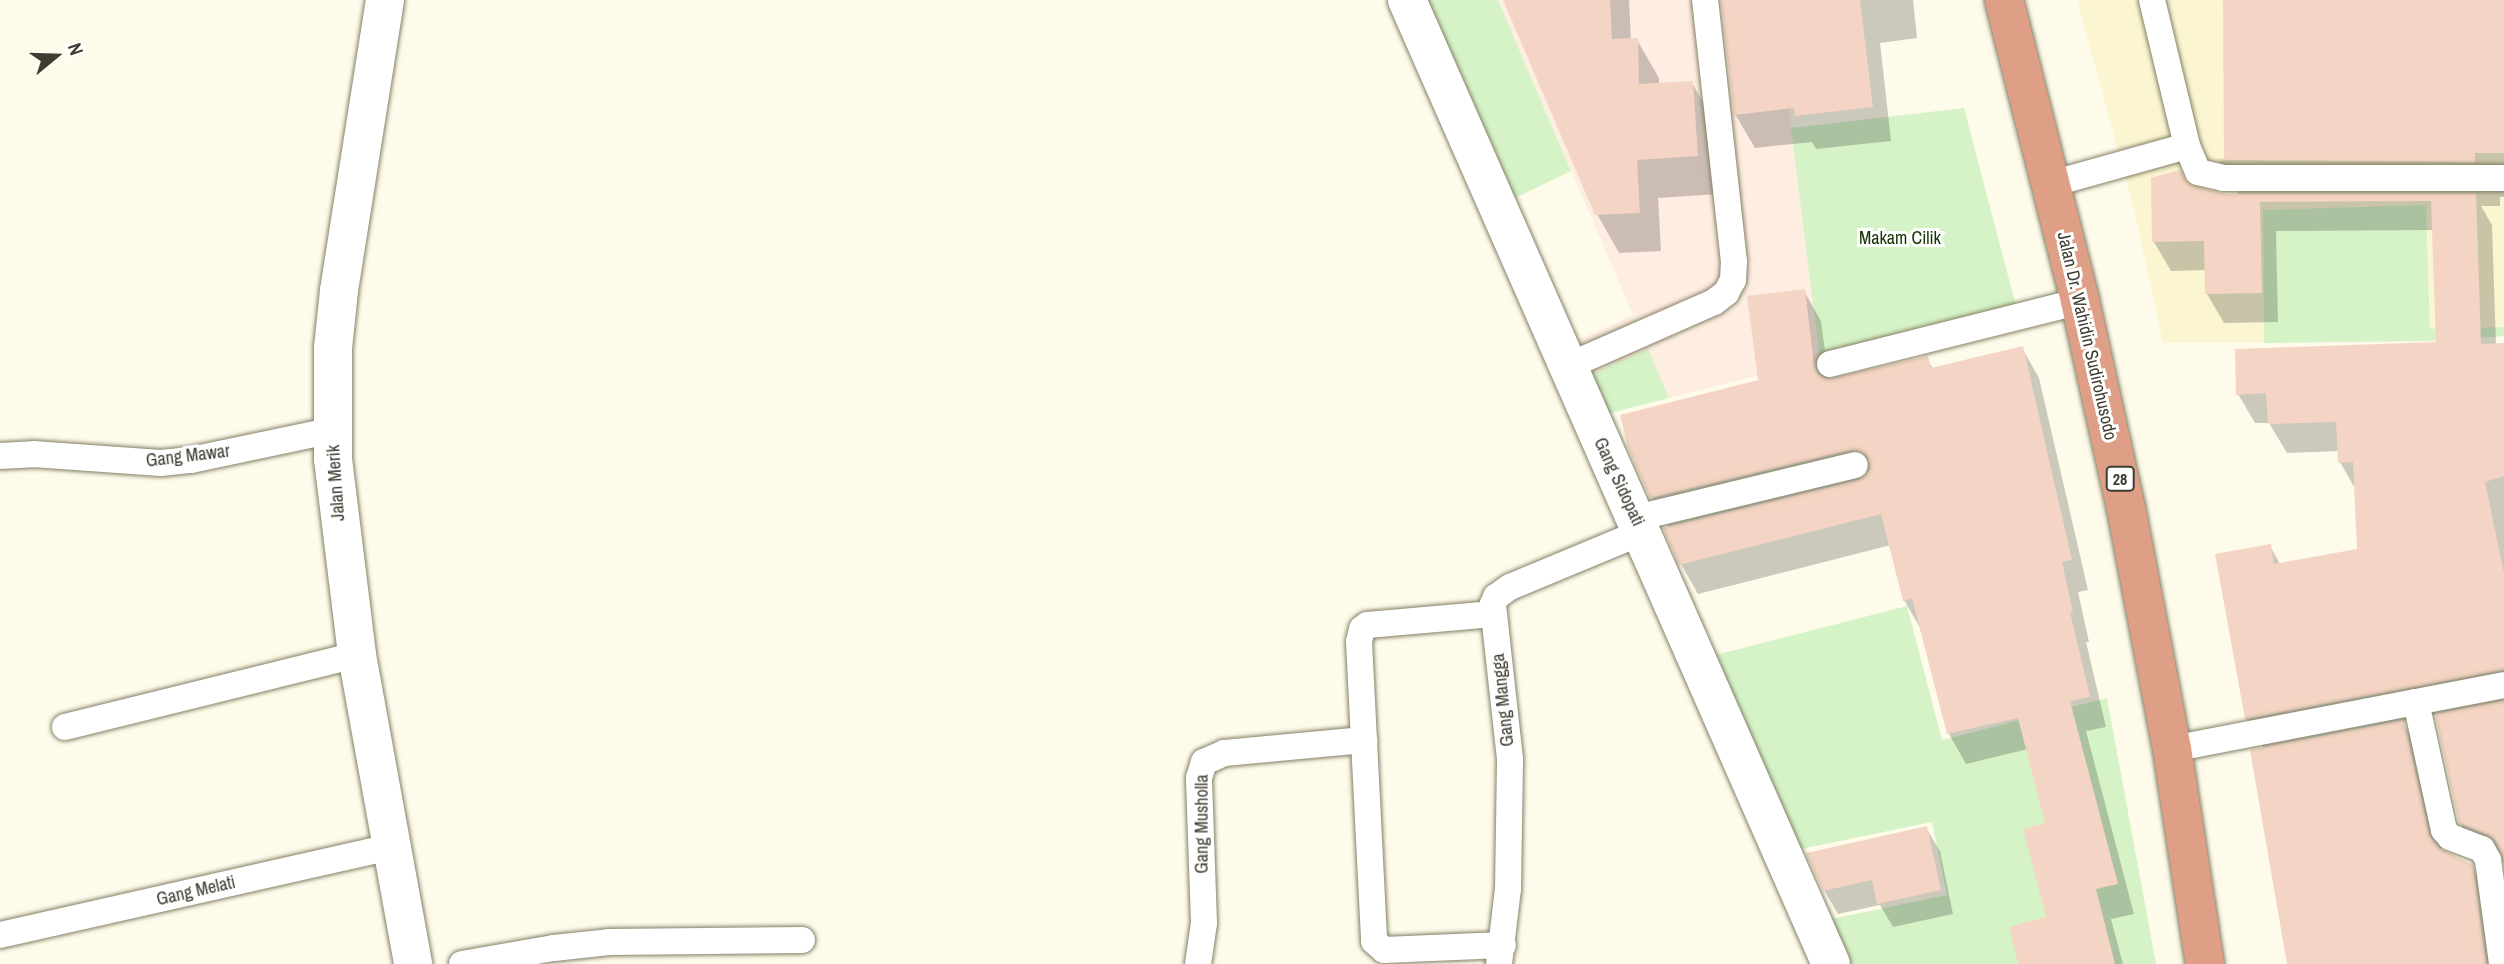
<!DOCTYPE html>
<style>
body{margin:0}
#map{position:relative;width:2504px;height:964px;overflow:hidden;background:#fefbeb;font-family:"Archivo Narrow",sans-serif}
div>[style]{position:absolute}
.built>*{inset:0;background:#fbf5d1}
.education>*{inset:0;background:#feede1}
.green>*{inset:0;background:#d5f3c7}
.shadow>*{inset:0;background:#0003}
.building>*{inset:0;background:#f4d4c4}
.roads{filter:drop-shadow(0 0 2px #848067) drop-shadow(0 0 2px #848067)}
.service>*{height:26px;margin:-13px;padding:0 13px;transform-origin:13px;border-radius:13px;background:#fff}
.minor>*{height:38px;margin:-19px;padding:0 19px;transform-origin:19px;border-radius:19px;background:#fff}
.trunk>*{height:38px;margin:-19px;padding:0 19px;transform-origin:19px;border-radius:19px;background:#de9f86}
span{translate:-50% -50%;white-space:nowrap;text-align:center;line-height:1.15;-webkit-text-stroke:6px #fff;paint-order:stroke}
.shield-label span{padding:2px 5px;background:#fff;border:2px solid;border-radius:5px;-webkit-text-stroke-width:0}
.shield-label{font-size:16px;color:#3f3d32;font-weight:700}
.park-label{font-size:18px;color:#163303}
.street-label{font-size:18px;color:#3f3d32}
.north{position:absolute;left:21px;top:21px;width:70px;height:70px;-webkit-text-stroke:5px #fff;paint-order:stroke;rotate:71deg;font-size:19px;font-weight:700;line-height:28px;text-align:center;color:#3f3d32}
.north::after{content:'';display:block;margin:auto;width:24px;height:32px;background:#3f3d32;clip-path:polygon(50% 0,100% 100%,50% 72%,0 100%)}
</style>
<div id="map">
<div class="built">
<i style="clip-path:polygon(2077px 0,2504px 0,2504px 336px,2431px 341px,2426px 205px,2263px 210px,2264px 343px,2163px 343px,2135px 213px)"></i>
</div>
<div class="education">
<i style="clip-path:polygon(1498px 0,1776px 0,1820px 360px,1669px 398px,1647px 350px,1587px 376px,1573px 343px,1633px 315px)"></i>
</div>
<div class="green">
<i style="clip-path:polygon(1426px 0,1498px 0,1571px 171px,1511px 200px)"></i>
<i style="clip-path:polygon(1964px 108px,2017px 310px,1820px 360px,1791px 128px)"></i>
<i style="clip-path:polygon(2426px 205px,2430px 329px,2504px 327px,2504px 336px,2431px 341px,2264px 343px,2263px 210px)"></i>
<i style="clip-path:polygon(1648px 349px,1669px 398px,1603px 415px,1587px 376px)"></i>
<i style="clip-path:polygon(1907px 606px,1942px 740px,2107px 698px,2156px 964px,1840px 964px,1822px 921px,1947px 895px,1932px 822px,1791px 851px,1708px 657px)"></i>
</div>
<div class="shadow">
<i style="clip-path:polygon(1504px 0,1629px 0,1631px 40px,1637px 40px,1659px 78px,1659px 85px,1692px 83px,1714px 121px,1719px 194px,1658px 198px,1661px 251px,1619px 253px,1597px 214px)"></i>
<i style="clip-path:polygon(1723px 0,1913px 0,1917px 38px,1880px 43px,1891px 141px,1816px 149px,1812px 142px,1755px 148px,1735px 114px)"></i>
<i style="clip-path:polygon(2225px 0,2504px 0,2504px 197px,2500px 197px,2500px 206px,2481px 206px,2492px 225px,2496px 345px,2504px 345px,2504px 863px,2477px 852px,2460px 822px,2437px 714px,2402px 721px,2420px 751px,2442px 851px,2472px 866px,2489px 896px,2498px 964px,2289px 964px,2264px 749px,2246px 718px,2270px 546px,2280px 564px,2359px 551px,2356px 490px,2340px 462px,2339px 451px,2287px 453px,2269px 423px,2255px 423px,2238px 394px,2438px 344px,2434px 230px,2276px 231px,2278px 322px,2224px 323px,2207px 294px,2206px 270px,2171px 271px,2154px 242px,2187px 186px,2223px 195px,2239px 195px,2219px 161px,2226px 160px)"></i>
<i style="clip-path:polygon(1804px 291px,1821px 321px,1829px 381px,1927px 358px,1933px 369px,2022px 348px,2039px 378px,2088px 590px,2078px 592px,2089px 642px,2086px 642px,2106px 727px,2086px 731px,2134px 914px,2111px 919px,2123px 964px,2020px 964px,2048px 919px,2047px 825px,2028px 749px,1966px 764px,1949px 734px,1922px 631px,1904px 600px,1891px 545px,1698px 594px,1681px 564px,1669px 528px,1652px 498px,1760px 382px)"></i>
<i style="clip-path:polygon(1926px 828px,1940px 851px,1953px 914px,1893px 927px,1880px 905px,1838px 914px,1824px 890px)"></i>
</div>
<div class="building">
<i style="clip-path:polygon(1503px 0,1610px 0,1612px 39px,1638px 38px,1639px 84px,1693px 81px,1698px 156px,1637px 160px,1640px 213px,1595px 215px)"></i>
<i style="clip-path:polygon(1721px 0,1860px 0,1873px 107px,1795px 116px,1794px 108px,1734px 115px)"></i>
<i style="clip-path:polygon(2223px 0,2504px 0,2504px 153px,2475px 153px,2475px 162px,2216px 160px,2224px 158px)"></i>
<i style="clip-path:polygon(2180px 170px,2188px 184px,2223px 194px,2476px 194px,2481px 344px,2504px 343px,2504px 476px,2485px 482px,2504px 573px,2504px 670px,2245px 719px,2215px 554px,2271px 544px,2274px 564px,2357px 549px,2353px 462px,2338px 463px,2336px 422px,2268px 424px,2266px 393px,2236px 395px,2235px 349px,2436px 342px,2431px 201px,2260px 202px,2262px 293px,2205px 294px,2204px 241px,2152px 242px,2151px 178px)"></i>
<i style="clip-path:polygon(1805px 289px,1814px 366px,1818px 374px,1826px 379px,1928px 356px,1931px 368px,2023px 346px,2072px 560px,2062px 562px,2073px 612px,2070px 612px,2090px 697px,2070px 701px,2118px 884px,2096px 889px,2115px 964px,2018px 964px,2009px 927px,2046px 917px,2023px 829px,2045px 823px,2018px 718px,1947px 734px,1912px 598px,1903px 601px,1881px 514px,1679px 565px,1663px 528px,1859px 480px,1870px 470px,1867px 455px,1851px 450px,1650px 498px,1628px 448px,1620px 415px,1758px 380px,1747px 296px)"></i>
<i style="clip-path:polygon(2504px 701px,2504px 861px,2496px 841px,2488px 835px,2459px 823px,2435px 714px)"></i>
<i style="clip-path:polygon(2404px 720px,2429px 834px,2439px 848px,2473px 865px,2486px 964px,2287px 964px,2250px 750px)"></i>
<i style="clip-path:polygon(1927px 826px,1941px 890px,1877px 904px,1872px 880px,1823px 891px,1806px 853px)"></i>
</div>
<div class="roads">
<div class="service">
<i style="left:2152px;top:0;width:150px;rotate:76.5deg"></i>
<i style="left:2187px;top:146px;width:28px;rotate:67deg"></i>
<i style="left:2198px;top:172px;width:26px;rotate:13deg"></i>
<i style="left:2223px;top:178px;width:281px"></i>
<i style="left:2051px;top:184px;width:141px;rotate:-15.6deg"></i>
<i style="left:1830px;top:364px;width:258px;rotate:-14.1deg"></i>
<i style="left:1566px;top:367px;width:162px;rotate:-23.7deg"></i>
<i style="left:1714px;top:302px;width:15px;rotate:-37deg"></i>
<i style="left:1726px;top:293px;width:15px;rotate:-62deg"></i>
<i style="left:1733px;top:280px;width:18px;rotate:-87deg"></i>
<i style="left:1734px;top:262px;width:264px;rotate:-96.3deg"></i>
<i style="left:0;top:456px;width:33px;rotate:-3deg"></i>
<i style="left:33px;top:454px;width:128px;rotate:4deg"></i>
<i style="left:161px;top:463px;width:30px;rotate:-6deg"></i>
<i style="left:191px;top:460px;width:145px;rotate:-11.9deg"></i>
<i style="left:1636px;top:518px;width:225px;rotate:-13.6deg"></i>
<i style="left:1493px;top:614px;width:126px;rotate:175deg"></i>
<i style="left:1367px;top:625px;width:6px;rotate:141deg"></i>
<i style="left:1362px;top:629px;width:13px;rotate:103deg"></i>
<i style="left:1359px;top:642px;width:299px;rotate:87.1deg"></i>
<i style="left:1374px;top:941px;width:13px;rotate:42deg"></i>
<i style="left:1384px;top:950px;width:119px;rotate:-2.4deg"></i>
<i style="left:2416px;top:702px;width:90px;rotate:-10.9deg"></i>
<i style="left:65px;top:727px;width:301px;rotate:-13.9deg"></i>
<i style="left:2172px;top:749px;width:248px;rotate:-10.9deg"></i>
<i style="left:2416px;top:702px;width:131px;rotate:77.7deg"></i>
<i style="left:2444px;top:830px;width:9px;rotate:49deg"></i>
<i style="left:2450px;top:837px;width:34px;rotate:21deg"></i>
<i style="left:2482px;top:849px;width:13px;rotate:61deg"></i>
<i style="left:2488px;top:860px;width:105px;rotate:82.3deg"></i>
<i style="left:0;top:935px;width:402px;rotate:-12.7deg"></i>
<i style="left:462px;top:964px;width:93px;rotate:-9.9deg"></i>
<i style="left:554px;top:948px;width:55px;rotate:-6.2deg"></i>
<i style="left:609px;top:942px;width:193px;rotate:-0.6deg"></i>
<i style="left:1198px;top:964px;width:41px;rotate:-81.7deg"></i>
<i style="left:1204px;top:923px;width:145px;rotate:-92deg"></i>
<i style="left:1199px;top:778px;width:17px;rotate:-73deg"></i>
<i style="left:1204px;top:762px;width:22px;rotate:-24deg"></i>
<i style="left:1224px;top:753px;width:141px;rotate:-5.3deg"></i>
<i style="left:1499px;top:964px;width:76px;rotate:-83.2deg"></i>
<i style="left:1508px;top:889px;width:130px;rotate:-89.1deg"></i>
<i style="left:1510px;top:759px;width:156px;rotate:-96.3deg"></i>
<i style="left:1493px;top:604px;width:8px;rotate:-67deg"></i>
<i style="left:1496px;top:597px;width:17px;rotate:-36deg"></i>
<i style="left:1510px;top:587px;width:143px;rotate:-22.6deg"></i>
</div>
<div class="minor">
<i style="left:385px;top:0;width:295px;rotate:99deg"></i>
<i style="left:339px;top:291px;width:57px;rotate:96deg"></i>
<i style="left:333px;top:348px;width:111px;rotate:90deg"></i>
<i style="left:333px;top:459px;width:197px;rotate:83deg"></i>
<i style="left:357px;top:655px;width:314px;rotate:79.7deg"></i>
<i style="left:1407px;top:0;width:1053px;rotate:66.26deg"></i>
</div>
<div class="trunk">
<i style="left:2004px;top:0;width:310px;rotate:75.8deg"></i>
<i style="left:2080px;top:301px;width:212px;rotate:77.5deg"></i>
<i style="left:2126px;top:508px;width:245px;rotate:79.2deg"></i>
<i style="left:2172px;top:749px;width:218px;rotate:81.3deg"></i>
</div>
</div>
<div class="shield-label">
<span style="left:2120px;top:479px">28</span>
</div>
<div class="park-label">
<span style="left:1900px;top:238px">Makam Cilik</span>
</div>
<div class="street-label">
<span style="left:2087px;top:336px;rotate:77deg">Jalan Dr. Wahidin Sudirohusodo</span>
<span style="left:188px;top:456px;rotate:-7deg">Gang Mawar</span>
<span style="left:1619px;top:482px;rotate:65deg">Gang Sidopati</span>
<span style="left:336px;top:483px;rotate:-94deg">Jalan Merik</span>
<span style="left:1503px;top:700px;rotate:-96deg">Gang Mangga</span>
<span style="left:1202px;top:824px;rotate:-90deg">Gang Musholla</span>
<span style="left:196px;top:891px;rotate:-13deg">Gang Melati</span>
</div>
<div class="north">N</div>
</div>
